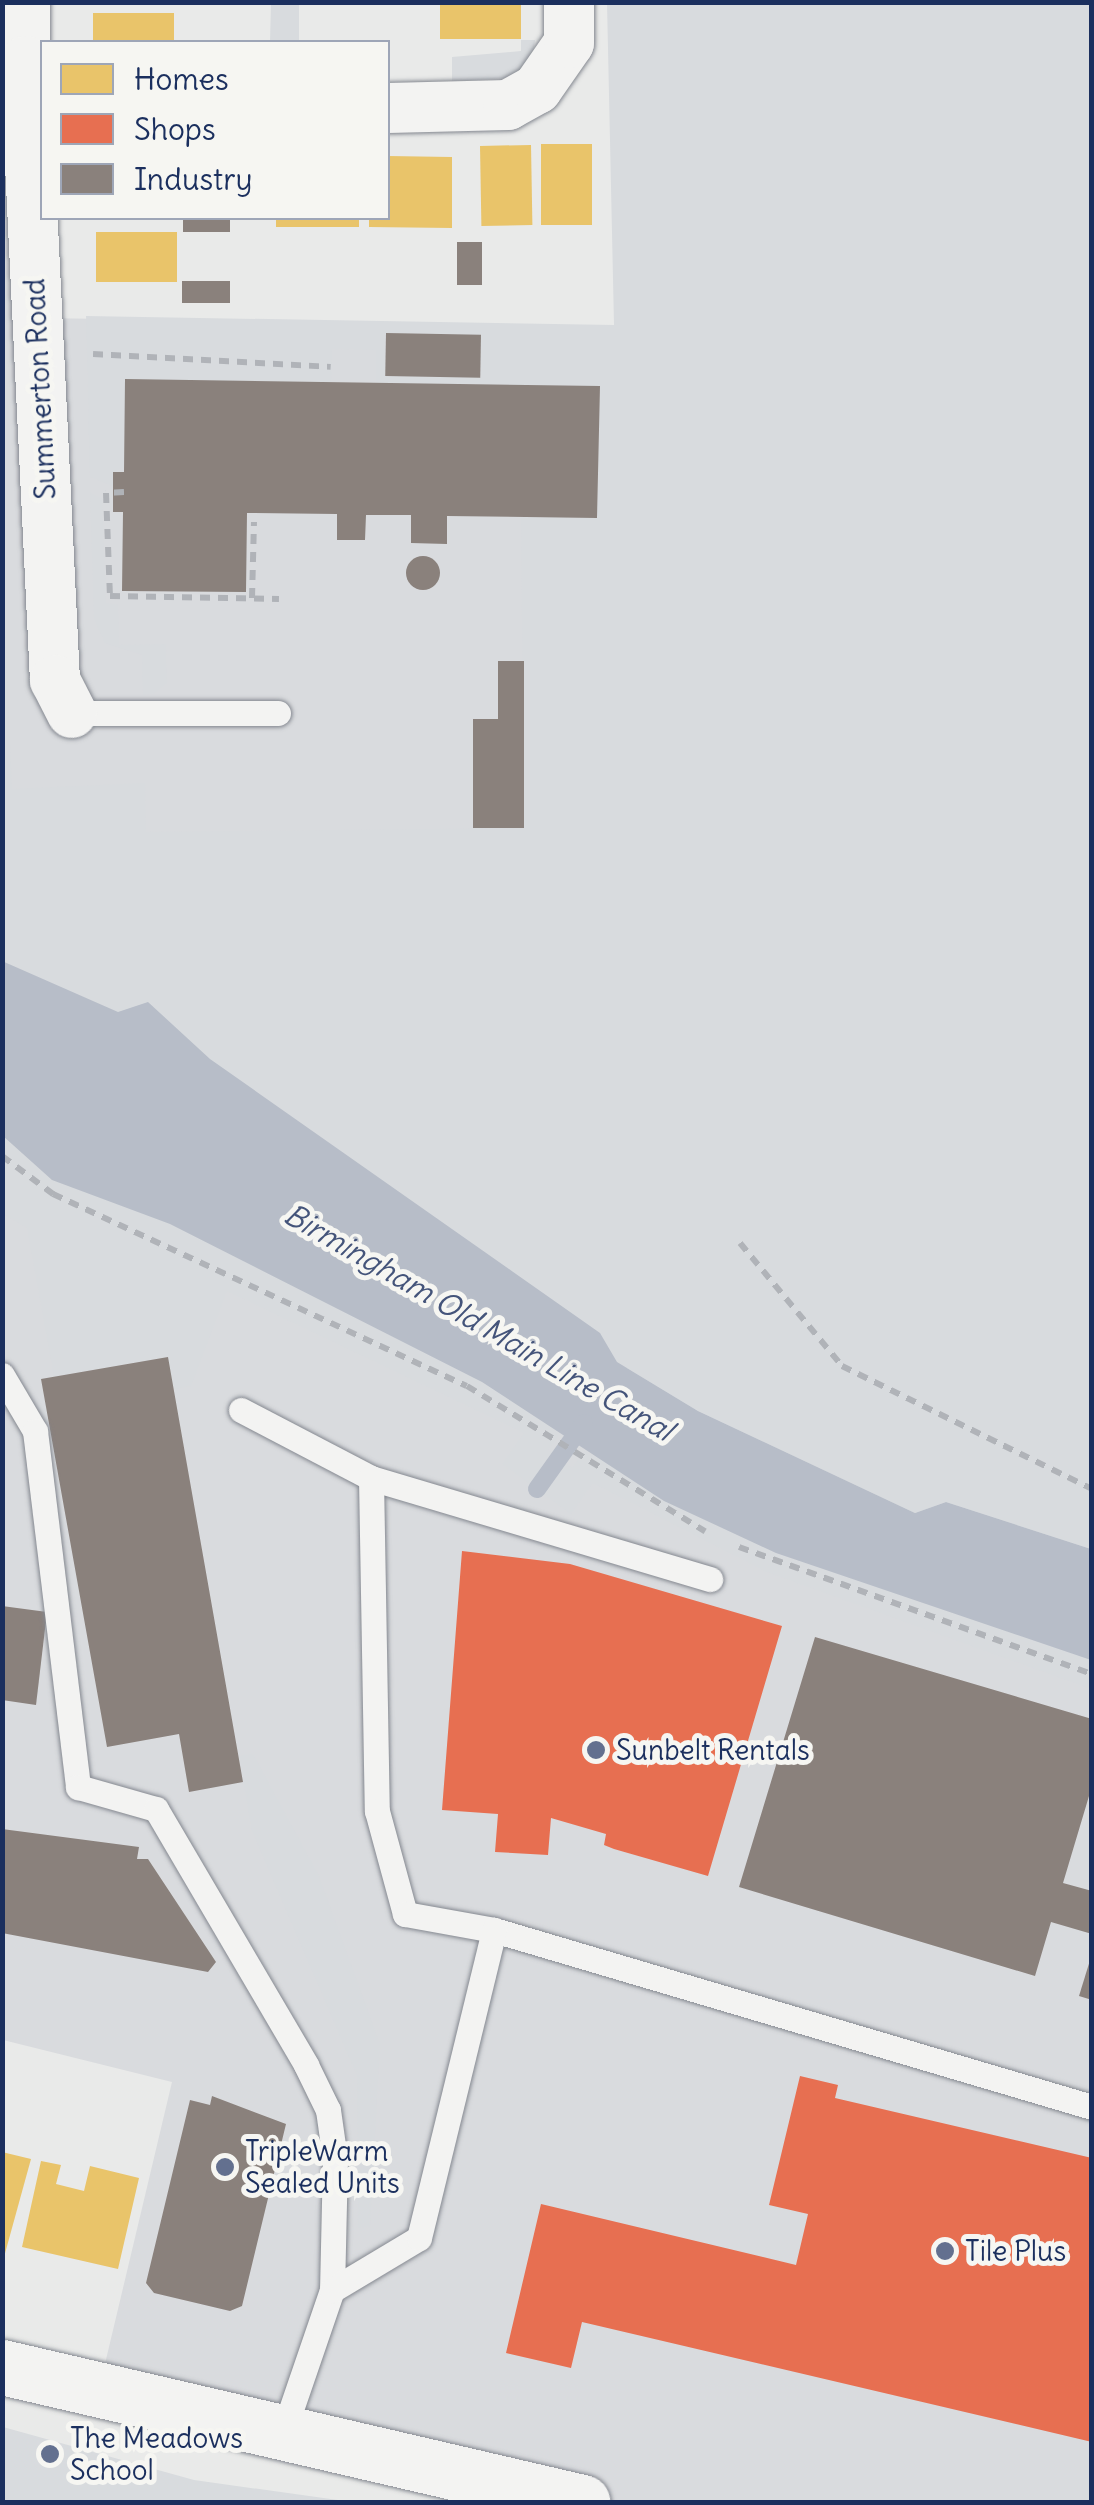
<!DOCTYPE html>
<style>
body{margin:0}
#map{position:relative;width:1094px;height:2505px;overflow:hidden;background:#e9eae9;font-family:Delius,sans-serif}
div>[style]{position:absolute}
.built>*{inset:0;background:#d9dbde}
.green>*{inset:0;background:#d8dbde}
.water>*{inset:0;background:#b7bdc8}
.homes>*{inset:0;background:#e9c46a;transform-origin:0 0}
.shops>*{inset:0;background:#e76f51}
.industry>*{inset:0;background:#8a817c;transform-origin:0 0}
.round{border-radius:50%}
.stream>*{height:18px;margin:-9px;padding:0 9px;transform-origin:9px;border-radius:9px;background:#b7bdc8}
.path>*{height:6px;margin-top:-3px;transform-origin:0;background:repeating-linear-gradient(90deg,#b0b3b8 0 10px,transparent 0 18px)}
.roads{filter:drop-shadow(0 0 2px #848890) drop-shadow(0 0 2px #848890)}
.service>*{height:25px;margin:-12.5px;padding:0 12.5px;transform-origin:12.5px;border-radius:12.5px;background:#f3f3f2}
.minor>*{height:50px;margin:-25px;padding:0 25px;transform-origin:25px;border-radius:25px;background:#f3f3f2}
.primary>*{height:55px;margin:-27.5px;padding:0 27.5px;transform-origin:27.5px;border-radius:27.5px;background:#f3f3f2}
.dots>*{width:28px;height:28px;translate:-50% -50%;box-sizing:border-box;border:5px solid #f6f6f2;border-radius:50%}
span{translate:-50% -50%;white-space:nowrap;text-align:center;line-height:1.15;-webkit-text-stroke:10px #f6f6f2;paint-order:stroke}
.street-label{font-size:28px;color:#1b2f5e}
.poi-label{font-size:28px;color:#1b2f5e}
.left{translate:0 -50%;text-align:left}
.water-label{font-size:30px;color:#44547a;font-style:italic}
.frame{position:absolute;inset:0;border:5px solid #1b2f5e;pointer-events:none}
.legend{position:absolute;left:40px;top:40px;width:350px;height:180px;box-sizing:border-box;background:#f6f6f2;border:2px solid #9ea6b7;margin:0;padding:12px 18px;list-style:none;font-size:30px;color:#1b2f5e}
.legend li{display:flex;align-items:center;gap:20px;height:50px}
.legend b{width:50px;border:2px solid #9ea6b7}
</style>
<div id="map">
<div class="built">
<i style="clip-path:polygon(2px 62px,36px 318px,626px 326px,627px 1414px,1091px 1596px,1091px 2502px,582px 2502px,99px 2389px,172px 2082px,3px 2040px)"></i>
</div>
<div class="green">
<i style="clip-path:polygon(271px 3px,341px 2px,341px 3px,299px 5px,299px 42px,270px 42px)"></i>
<i style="clip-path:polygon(evenodd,607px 3px,1091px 3px,1091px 1549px,946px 1502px,915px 1513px,698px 1411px,617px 1362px,600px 1333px,210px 1059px,148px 1002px,118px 1012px,3px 961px,2px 558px,12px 789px,145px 783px,146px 832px,524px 828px,521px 517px,597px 518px,599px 386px,376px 383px,376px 350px,332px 349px,331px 382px,113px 472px,113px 486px,90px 477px,86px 316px,614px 325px,607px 3px,386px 333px,481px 335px,480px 377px,385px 375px,386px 333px)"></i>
<i style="clip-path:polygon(521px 40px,535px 40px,530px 77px,452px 81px,452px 57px,521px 51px)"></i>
<i style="clip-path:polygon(90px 492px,102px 498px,106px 603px,118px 605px,119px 645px,166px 644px,167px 683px,155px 693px,143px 695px,142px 655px,105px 643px,94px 619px)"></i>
<i style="clip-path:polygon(2px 1136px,52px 1180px,170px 1224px,482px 1382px,560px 1433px,548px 1450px,572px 1468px,585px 1451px,776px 1553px,1091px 1660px,1091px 1689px,767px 1572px,593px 1483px,571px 1514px,502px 1464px,524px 1433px,227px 1291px,191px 1386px,174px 1389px,167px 1357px,54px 1377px,27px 1228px,3px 1214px)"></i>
<i style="clip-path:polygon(253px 1754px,319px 1876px,380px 2044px,370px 2226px,358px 2228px,357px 2076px,252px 1831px,239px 1756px)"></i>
<i style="clip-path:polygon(3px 2427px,194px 2480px,352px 2502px,3px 2502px)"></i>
</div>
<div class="water">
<i style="clip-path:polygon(2px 961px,118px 1012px,148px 1002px,210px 1059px,600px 1333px,617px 1362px,698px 1411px,915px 1513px,946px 1502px,1091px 1549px,1091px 1660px,776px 1553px,664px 1501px,482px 1382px,170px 1224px,52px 1180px,3px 1136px)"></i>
</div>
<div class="homes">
<i style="left:440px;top:2px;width:81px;height:37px"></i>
<i style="left:174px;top:13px;width:29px;height:81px;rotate:90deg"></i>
<i style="left:541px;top:144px;width:51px;height:81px"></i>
<i style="left:531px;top:145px;width:80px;height:51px;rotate:89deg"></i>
<i style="clip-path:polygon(388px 156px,452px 157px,452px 228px,369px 227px,369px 218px,388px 218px)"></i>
<i style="left:276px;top:218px;width:83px;height:9px"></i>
<i style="left:177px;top:232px;width:50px;height:81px;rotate:90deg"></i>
<i style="clip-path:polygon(2px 2152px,31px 2159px,4px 2257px,2px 2257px)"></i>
<i style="clip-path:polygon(41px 2161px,61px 2165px,56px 2184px,84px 2191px,90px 2166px,139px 2178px,118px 2269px,22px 2247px)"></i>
</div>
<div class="shops">
<i style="clip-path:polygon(462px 1551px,570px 1564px,782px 1626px,708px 1876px,614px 1849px,604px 1845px,606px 1834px,551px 1818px,548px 1855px,495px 1852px,498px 1814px,442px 1810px)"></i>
<i style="clip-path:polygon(800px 2076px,838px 2085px,835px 2098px,1092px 2158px,1092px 2442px,582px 2322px,571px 2368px,506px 2353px,541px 2204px,796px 2265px,808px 2214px,769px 2205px)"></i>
</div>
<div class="industry">
<i style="left:183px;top:218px;width:47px;height:14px"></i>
<i style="left:482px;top:242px;width:43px;height:25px;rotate:90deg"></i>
<i style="left:182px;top:281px;width:48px;height:22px"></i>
<i style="left:386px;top:333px;width:95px;height:43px;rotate:1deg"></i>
<i style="clip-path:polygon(125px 379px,600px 386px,597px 518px,447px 516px,447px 544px,411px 543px,411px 515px,366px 515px,365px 540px,337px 540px,337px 514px,247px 513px,246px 592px,122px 591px,123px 512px,113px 512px,113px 472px,124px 472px)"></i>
<i class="round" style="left:406px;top:556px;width:34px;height:34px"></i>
<i style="clip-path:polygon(498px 661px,524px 661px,524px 828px,473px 828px,473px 719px,498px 719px)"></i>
<i style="clip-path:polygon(168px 1357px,243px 1782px,189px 1792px,179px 1734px,107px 1747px,41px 1379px)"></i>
<i style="clip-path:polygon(2px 1606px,47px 1612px,36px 1705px,2px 1700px)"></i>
<i style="clip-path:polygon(815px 1637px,1092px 1719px,1092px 1786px,1063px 1883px,1092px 1891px,1092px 1934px,1051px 1922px,1035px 1976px,739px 1887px)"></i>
<i style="clip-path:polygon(2px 1829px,139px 1847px,137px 1859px,148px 1859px,216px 1962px,208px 1972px,2px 1933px)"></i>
<i style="clip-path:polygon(1091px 1957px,1092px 1958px,1092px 2000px,1079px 1996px)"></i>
<i style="clip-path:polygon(212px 2096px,286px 2124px,242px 2306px,230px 2311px,154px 2293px,146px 2283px,190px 2100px,210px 2105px)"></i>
</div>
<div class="stream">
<i style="left:537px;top:1489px;width:81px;rotate:-54.5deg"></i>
</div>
<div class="path">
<i style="left:93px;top:354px;width:238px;rotate:3.1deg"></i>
<i style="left:124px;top:492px;width:18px;rotate:177deg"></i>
<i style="left:106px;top:493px;width:103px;rotate:87.8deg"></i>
<i style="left:110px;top:596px;width:169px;rotate:1deg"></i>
<i style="left:252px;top:598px;width:76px;rotate:-88.5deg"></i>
<i style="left:2px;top:1156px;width:64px;rotate:36.7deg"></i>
<i style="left:53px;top:1194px;width:456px;rotate:24.9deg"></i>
<i style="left:467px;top:1386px;width:279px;rotate:31.4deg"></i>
<i style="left:740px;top:1243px;width:160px;rotate:50.3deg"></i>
<i style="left:842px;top:1366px;width:279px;rotate:26.2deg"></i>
<i style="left:739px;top:1547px;width:375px;rotate:19.8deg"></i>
</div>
<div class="roads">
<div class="service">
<i style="left:72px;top:713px;width:206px"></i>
<i style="left:2px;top:1375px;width:65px;rotate:59.5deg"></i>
<i style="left:35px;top:1431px;width:359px;rotate:83.1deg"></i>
<i style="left:78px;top:1787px;width:81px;rotate:15.8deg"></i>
<i style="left:156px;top:1809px;width:297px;rotate:59.6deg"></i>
<i style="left:306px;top:2065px;width:50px;rotate:63.9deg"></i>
<i style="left:328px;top:2110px;width:49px;rotate:81.9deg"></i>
<i style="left:335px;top:2159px;width:131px;rotate:91.3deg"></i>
<i style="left:241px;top:1410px;width:147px;rotate:27.6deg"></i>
<i style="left:371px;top:1478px;width:354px;rotate:16.6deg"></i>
<i style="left:371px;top:1478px;width:333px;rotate:89deg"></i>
<i style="left:377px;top:1811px;width:107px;rotate:74.8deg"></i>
<i style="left:405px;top:1914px;width:90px;rotate:10.2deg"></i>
<i style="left:494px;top:1930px;width:624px;rotate:16.49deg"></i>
<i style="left:284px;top:2430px;width:148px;rotate:-71.1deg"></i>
<i style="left:332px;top:2290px;width:101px;rotate:-30.9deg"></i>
<i style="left:419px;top:2238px;width:317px;rotate:-76.3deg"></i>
</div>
<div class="minor">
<i style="left:25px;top:61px;width:59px;rotate:-90deg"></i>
<i style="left:2px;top:62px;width:23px;rotate:-2deg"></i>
<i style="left:25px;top:61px;width:620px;rotate:87.23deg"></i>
<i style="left:55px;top:680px;width:37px;rotate:63deg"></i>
<i style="left:388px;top:108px;width:120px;rotate:-1.4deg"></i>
<i style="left:508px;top:105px;width:33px;rotate:-29deg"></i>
<i style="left:537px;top:89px;width:56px;rotate:-55.2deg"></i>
<i style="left:569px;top:43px;width:41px;rotate:-90deg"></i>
</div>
<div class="primary">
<i style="left:2px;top:2367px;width:596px;rotate:13.1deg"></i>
</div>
</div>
<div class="dots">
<i style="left:596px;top:1750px;background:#63708f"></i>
<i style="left:225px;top:2167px;background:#63708f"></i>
<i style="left:945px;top:2251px;background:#63708f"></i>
<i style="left:50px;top:2454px;background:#63708f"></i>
</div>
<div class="street-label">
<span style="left:40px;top:389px;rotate:-93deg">Summerton Road</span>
</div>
<div class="poi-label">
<span class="left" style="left:616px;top:1750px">Sunbelt Rentals</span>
<span class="left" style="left:245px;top:2167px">TripleWarm<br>Sealed Units</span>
<span class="left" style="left:965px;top:2251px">Tile Plus</span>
<span class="left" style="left:70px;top:2454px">The Meadows<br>School</span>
</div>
<div class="water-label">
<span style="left:479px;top:1322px;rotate:30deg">Birmingham Old Main Line Canal</span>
</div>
<div class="frame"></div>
<ul class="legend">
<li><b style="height:28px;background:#e9c46a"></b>Homes</li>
<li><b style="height:28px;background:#e76f51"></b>Shops</li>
<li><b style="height:28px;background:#8a817c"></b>Industry</li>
</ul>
</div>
